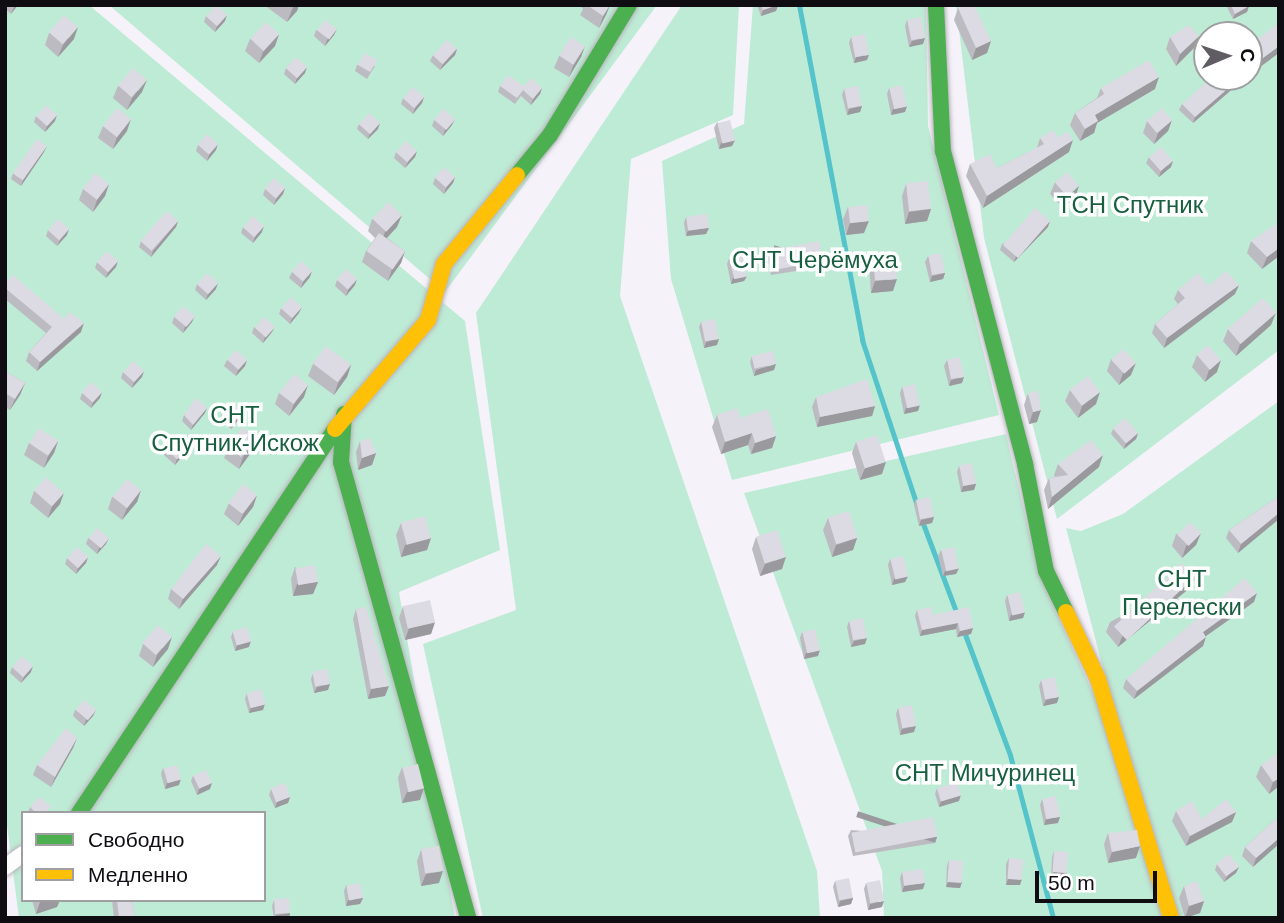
<!DOCTYPE html>
<meta charset="utf-8">
<style>
body{margin:0}
#map{position:relative;width:1284px;height:923px;overflow:hidden;background:#f6f2fa;font-family:Arial,sans-serif}
div>[style]{position:absolute}
.green>*{inset:0;background:#beebd5}
.stream>*{height:5px;margin:-2.5px;padding:0 2.5px;transform-origin:2.5px;border-radius:2.5px;background:#54c4ca}
.roads{filter:drop-shadow(0 0 2px #b6b3ba) drop-shadow(0 0 2px #b6b3ba)}
.street>*{height:16px;margin:-8px;padding:0 8px;transform-origin:8px;border-radius:8px;background:#fefdfe}
.fast>*{height:16px;margin:-8px;padding:0 8px;transform-origin:8px;border-radius:8px;background:#4caf50}
.slow>*{height:16px;margin:-8px;padding:0 8px;transform-origin:8px;border-radius:8px;background:#ffc107}
.wall>*{inset:0;background:#bdbbc2}
.shaded-wall>*{inset:0;background:#9a999e;transform-origin:0 0}
.building>*{inset:0;background:#dcdae2;transform-origin:0 0}
span{translate:-50% -50%;white-space:nowrap;text-align:center;line-height:1.15;-webkit-text-stroke:7px #fff;paint-order:stroke}
.park-label{font-size:24px;color:#175f3f}
.frame{position:absolute;inset:0;border:7px solid #0f0c12;pointer-events:none}
.legend{position:absolute;left:21px;top:811px;width:245px;height:91px;box-sizing:border-box;background:#fff;border:2px solid #9f9ea0;margin:0;padding:9px 12px;list-style:none;font-size:21px;color:#0f0c12}
.legend li{display:flex;align-items:center;gap:14px;height:35px}
.legend b{width:35px;border:2px solid #9f9ea0}
.north{position:absolute;left:1193px;top:21px;width:70px;height:70px;box-sizing:border-box;background:#fff;border:2px solid #9f9ea0;border-radius:50%;rotate:88deg;font-size:19px;font-weight:700;line-height:28px;text-align:center;color:#0f0c12}
.north::after{content:'';display:block;margin:auto;width:24px;height:32px;background:#605c63;clip-path:polygon(50% 0,100% 100%,50% 72%,0 100%)}
.scale{position:absolute;left:1035px;top:871px;width:122px;height:32px;box-sizing:border-box;border:4px solid #0f0c12;border-top:0;padding-left:9px;font-size:21px;line-height:24px;white-space:nowrap;color:#0f0c12;-webkit-text-stroke:5px #fff;paint-order:stroke}
</style>
<div id="map">
<div class="green">
<i style="clip-path:polygon(evenodd,5px 5px,89px 5px,465px 321px,500px 550px,399px 592px,455px 918px,19px 918px,5px 810px,5px 5px,23px 813px,264px 813px,264px 900px,23px 900px,23px 813px)"></i>
<i style="clip-path:polygon(109px 5px,657px 5px,445px 292px)"></i>
<i style="clip-path:polygon(682px 5px,739px 5px,733px 115px,631px 159px,620px 296px,817px 871px,820px 918px,483px 918px,423px 644px,516px 610px,476px 313px)"></i>
<i style="clip-path:polygon(753px 5px,926px 5px,928px 126px,999px 415px,732px 480px,671px 279px,662px 161px,744px 124px)"></i>
<i style="clip-path:polygon(evenodd,956px 5px,1279px 5px,1279px 350px,1057px 519px,984px 238px,956px 5px,1207px 35px,1249px 35px,1249px 77px,1207px 77px,1207px 35px)"></i>
<i style="clip-path:polygon(1279px 401px,1279px 918px,1179px 918px,1155px 865px,1066px 528px,1081px 531px,1123px 514px)"></i>
<i style="clip-path:polygon(1006px 434px,1039px 575px,1110px 730px,1167px 918px,884px 918px,882px 871px,744px 493px)"></i>
</div>
<div class="stream">
<i style="left:799px;top:5px;width:341px;rotate:79.3deg"></i>
<i style="left:862px;top:340px;width:177px;rotate:71.6deg"></i>
<i style="left:922px;top:521px;width:103px;rotate:69.4deg"></i>
<i style="left:963px;top:629px;width:134px;rotate:69.5deg"></i>
<i style="left:1010px;top:755px;width:169px;rotate:75.2deg"></i>
</div>
<div class="roads">
<div class="street">
<i style="left:5px;top:867px;width:22px;rotate:-36deg"></i>
</div>
<div class="fast">
<i style="left:936px;top:5px;width:146px;rotate:87.3deg"></i>
<i style="left:943px;top:151px;width:324px;rotate:75.3deg"></i>
<i style="left:1025px;top:464px;width:109px;rotate:78.9deg"></i>
<i style="left:1046px;top:571px;width:46px;rotate:64deg"></i>
<i style="left:517px;top:175px;width:52px;rotate:-50.5deg"></i>
<i style="left:550px;top:135px;width:152px;rotate:-58.7deg"></i>
<i style="left:344px;top:414px;width:48px;rotate:93.6deg"></i>
<i style="left:341px;top:462px;width:473px;rotate:74.4deg"></i>
<i style="left:79px;top:813px;width:462px;rotate:-56.3deg"></i>
</div>
<div class="slow">
<i style="left:335px;top:429px;width:143px;rotate:-49.5deg"></i>
<i style="left:428px;top:320px;width:58px;rotate:-74.1deg"></i>
<i style="left:444px;top:264px;width:115px;rotate:-50.6deg"></i>
<i style="left:1066px;top:612px;width:74px;rotate:64.5deg"></i>
<i style="left:1098px;top:679px;width:250px;rotate:73deg"></i>
</div>
</div>
<div class="wall">
<i style="clip-path:polygon(5px 5px,18px 5px,11px 14px,5px 9px)"></i>
<i style="clip-path:polygon(264px 5px,299px 5px,297px 11px,287px 22px)"></i>
<i style="clip-path:polygon(580px 5px,610px 5px,606px 15px,599px 28px,580px 15px,583px 9px)"></i>
<i style="clip-path:polygon(757px 5px,778px 5px,776px 11px,761px 16px)"></i>
<i style="clip-path:polygon(1226px 5px,1249px 5px,1249px 6px,1247px 12px,1233px 19px)"></i>
<i style="clip-path:polygon(958px 8px,991px 41px,987px 53px,972px 60px,954px 20px)"></i>
<i style="clip-path:polygon(206px 16px,225px 21px,215px 32px,204px 22px)"></i>
<i style="clip-path:polygon(907px 20px,923px 44px,909px 47px,905px 26px)"></i>
<i style="clip-path:polygon(316px 30px,334px 35px,325px 46px,314px 36px)"></i>
<i style="clip-path:polygon(49px 33px,74px 39px,58px 57px,45px 45px)"></i>
<i style="clip-path:polygon(279px 34px,275px 46px,259px 63px,245px 51px,250px 39px)"></i>
<i style="clip-path:polygon(851px 37px,867px 60px,854px 63px,849px 43px)"></i>
<i style="clip-path:polygon(1170px 37px,1194px 48px,1176px 66px,1166px 49px)"></i>
<i style="clip-path:polygon(585px 46px,581px 57px,569px 77px,554px 68px,559px 56px)"></i>
<i style="clip-path:polygon(457px 49px,455px 55px,440px 70px,430px 61px,433px 55px)"></i>
<i style="clip-path:polygon(357px 65px,375px 66px,367px 79px,355px 71px)"></i>
<i style="clip-path:polygon(286px 68px,305px 73px,295px 84px,284px 74px)"></i>
<i style="clip-path:polygon(1232px 85px,1230px 91px,1193px 123px,1179px 110px,1182px 104px)"></i>
<i style="clip-path:polygon(118px 86px,142px 92px,127px 110px,113px 98px)"></i>
<i style="clip-path:polygon(500px 86px,524px 86px,542px 88px,540px 94px,531px 105px,521px 96px,515px 104px,498px 92px)"></i>
<i style="clip-path:polygon(889px 88px,907px 106px,905px 112px,891px 115px,887px 94px)"></i>
<i style="clip-path:polygon(1101px 88px,1155px 89px,1097px 123px,1094px 133px,1080px 141px,1070px 125px,1075px 113px,1097px 98px)"></i>
<i style="clip-path:polygon(844px 89px,862px 106px,860px 112px,847px 115px,842px 95px)"></i>
<i style="clip-path:polygon(424px 97px,422px 103px,413px 114px,401px 104px,403px 98px)"></i>
<i style="clip-path:polygon(36px 116px,55px 121px,45px 132px,34px 122px)"></i>
<i style="clip-path:polygon(434px 120px,452px 125px,443px 136px,432px 126px)"></i>
<i style="clip-path:polygon(1172px 120px,1168px 131px,1154px 144px,1143px 133px,1147px 121px)"></i>
<i style="clip-path:polygon(717px 122px,735px 140px,732px 146px,719px 149px,714px 128px)"></i>
<i style="clip-path:polygon(359px 124px,378px 129px,368px 139px,357px 129px)"></i>
<i style="clip-path:polygon(103px 126px,127px 131px,113px 149px,98px 138px)"></i>
<i style="clip-path:polygon(1040px 138px,1069px 152px,983px 208px,966px 176px,970px 164px,997px 168px,1037px 148px)"></i>
<i style="clip-path:polygon(198px 145px,216px 150px,207px 161px,196px 151px)"></i>
<i style="clip-path:polygon(417px 151px,415px 157px,405px 168px,394px 158px,396px 152px)"></i>
<i style="clip-path:polygon(44px 152px,21px 186px,11px 179px,13px 173px)"></i>
<i style="clip-path:polygon(1149px 157px,1171px 167px,1159px 177px,1146px 163px)"></i>
<i style="clip-path:polygon(455px 177px,453px 183px,444px 194px,433px 184px,435px 178px)"></i>
<i style="clip-path:polygon(1055px 182px,1075px 198px,1063px 208px,1050px 194px)"></i>
<i style="clip-path:polygon(109px 184px,105px 196px,93px 212px,79px 200px,83px 189px)"></i>
<i style="clip-path:polygon(906px 184px,931px 209px,927px 221px,905px 224px,902px 196px)"></i>
<i style="clip-path:polygon(285px 188px,283px 194px,274px 205px,263px 195px,265px 189px)"></i>
<i style="clip-path:polygon(848px 207px,864px 233px,846px 235px,843px 219px)"></i>
<i style="clip-path:polygon(686px 217px,709px 228px,706px 234px,686px 236px,684px 223px)"></i>
<i style="clip-path:polygon(372px 219px,397px 227px,387px 238px,405px 251px,401px 263px,388px 281px,362px 262px,366px 251px,375px 238px,368px 231px)"></i>
<i style="clip-path:polygon(178px 221px,176px 227px,151px 257px,139px 247px,141px 241px)"></i>
<i style="clip-path:polygon(243px 227px,262px 232px,253px 243px,241px 233px)"></i>
<i style="clip-path:polygon(1048px 227px,1014px 262px,1000px 250px,1002px 244px)"></i>
<i style="clip-path:polygon(48px 230px,67px 235px,57px 246px,46px 236px)"></i>
<i style="clip-path:polygon(1251px 241px,1279px 256px,1262px 269px,1247px 253px)"></i>
<i style="clip-path:polygon(769px 249px,823px 261px,821px 267px,771px 275px,767px 255px)"></i>
<i style="clip-path:polygon(873px 253px,893px 291px,871px 293px,869px 264px)"></i>
<i style="clip-path:polygon(928px 256px,945px 273px,943px 279px,930px 282px,925px 262px)"></i>
<i style="clip-path:polygon(729px 258px,747px 276px,744px 281px,731px 284px,727px 264px)"></i>
<i style="clip-path:polygon(97px 262px,116px 267px,106px 278px,95px 268px)"></i>
<i style="clip-path:polygon(292px 272px,310px 277px,301px 288px,289px 278px)"></i>
<i style="clip-path:polygon(337px 280px,355px 285px,346px 296px,335px 286px)"></i>
<i style="clip-path:polygon(5px 284px,81px 332px,37px 371px,26px 361px,29px 352px,46px 333px,5px 299px)"></i>
<i style="clip-path:polygon(197px 284px,216px 289px,206px 300px,195px 290px)"></i>
<i style="clip-path:polygon(1208px 286px,1235px 294px,1164px 348px,1152px 333px,1155px 324px,1178px 304px,1174px 299px,1178px 290px)"></i>
<i style="clip-path:polygon(281px 308px,299px 313px,290px 324px,279px 314px)"></i>
<i style="clip-path:polygon(174px 317px,192px 322px,183px 333px,172px 323px)"></i>
<i style="clip-path:polygon(701px 322px,717px 345px,704px 348px,699px 327px)"></i>
<i style="clip-path:polygon(1271px 325px,1236px 356px,1223px 341px,1228px 329px)"></i>
<i style="clip-path:polygon(254px 327px,272px 332px,263px 343px,252px 333px)"></i>
<i style="clip-path:polygon(1197px 355px,1217px 372px,1205px 382px,1192px 367px)"></i>
<i style="clip-path:polygon(752px 356px,774px 370px,754px 376px,750px 362px)"></i>
<i style="clip-path:polygon(1111px 359px,1131px 375px,1119px 385px,1107px 371px)"></i>
<i style="clip-path:polygon(227px 360px,245px 366px,236px 376px,224px 366px)"></i>
<i style="clip-path:polygon(947px 360px,962px 383px,949px 386px,944px 366px)"></i>
<i style="clip-path:polygon(313px 364px,351px 365px,347px 377px,334px 395px,308px 376px)"></i>
<i style="clip-path:polygon(5px 371px,25px 383px,20px 395px,10px 410px,5px 407px)"></i>
<i style="clip-path:polygon(123px 372px,142px 377px,132px 388px,121px 378px)"></i>
<i style="clip-path:polygon(902px 387px,918px 411px,904px 414px,900px 393px)"></i>
<i style="clip-path:polygon(1070px 390px,1096px 404px,1078px 418px,1065px 401px)"></i>
<i style="clip-path:polygon(82px 393px,100px 398px,91px 408px,80px 399px)"></i>
<i style="clip-path:polygon(279px 393px,304px 397px,289px 416px,275px 404px)"></i>
<i style="clip-path:polygon(1028px 393px,1037px 422px,1029px 424px,1024px 405px)"></i>
<i style="clip-path:polygon(816px 397px,875px 406px,872px 416px,817px 427px,812px 407px)"></i>
<i style="clip-path:polygon(205px 413px,191px 430px,182px 421px,184px 415px)"></i>
<i style="clip-path:polygon(222px 413px,240px 418px,231px 429px,220px 419px)"></i>
<i style="clip-path:polygon(717px 415px,740px 418px,776px 436px,772px 448px,751px 454px,748px 445px,721px 454px,712px 427px)"></i>
<i style="clip-path:polygon(1113px 429px,1138px 433px,1136px 439px,1124px 449px,1111px 434px)"></i>
<i style="clip-path:polygon(257px 439px,253px 450px,239px 469px,224px 458px,229px 446px)"></i>
<i style="clip-path:polygon(58px 441px,54px 453px,44px 468px,24px 455px,29px 443px)"></i>
<i style="clip-path:polygon(360px 441px,376px 453px,372px 465px,358px 470px,356px 452px)"></i>
<i style="clip-path:polygon(856px 442px,882px 474px,860px 480px,852px 453px)"></i>
<i style="clip-path:polygon(166px 449px,184px 454px,175px 465px,164px 455px)"></i>
<i style="clip-path:polygon(1058px 464px,1099px 467px,1048px 509px,1044px 490px,1049px 478px,1055px 477px,1054px 475px)"></i>
<i style="clip-path:polygon(959px 466px,976px 484px,974px 490px,961px 492px,957px 472px)"></i>
<i style="clip-path:polygon(141px 490px,137px 502px,122px 520px,108px 509px,112px 497px)"></i>
<i style="clip-path:polygon(34px 491px,60px 504px,48px 518px,30px 503px)"></i>
<i style="clip-path:polygon(257px 495px,253px 507px,238px 526px,224px 514px,229px 503px)"></i>
<i style="clip-path:polygon(1279px 496px,1279px 519px,1238px 553px,1226px 538px,1229px 530px)"></i>
<i style="clip-path:polygon(916px 499px,934px 517px,932px 523px,919px 526px,914px 505px)"></i>
<i style="clip-path:polygon(828px 518px,857px 538px,853px 550px,832px 557px,823px 530px)"></i>
<i style="clip-path:polygon(401px 523px,431px 538px,427px 550px,401px 557px,396px 535px)"></i>
<i style="clip-path:polygon(1201px 533px,1196px 545px,1182px 558px,1172px 546px,1176px 534px)"></i>
<i style="clip-path:polygon(756px 537px,782px 569px,760px 576px,752px 549px)"></i>
<i style="clip-path:polygon(88px 538px,106px 544px,97px 554px,86px 544px)"></i>
<i style="clip-path:polygon(941px 550px,959px 568px,956px 574px,943px 576px,938px 556px)"></i>
<i style="clip-path:polygon(67px 558px,86px 563px,76px 574px,65px 564px)"></i>
<i style="clip-path:polygon(890px 559px,908px 576px,905px 582px,892px 585px,888px 565px)"></i>
<i style="clip-path:polygon(217px 565px,179px 609px,168px 599px,171px 589px)"></i>
<i style="clip-path:polygon(295px 567px,318px 582px,313px 594px,293px 596px,291px 579px)"></i>
<i style="clip-path:polygon(1195px 577px,1191px 587px,1118px 647px,1106px 632px,1110px 622px)"></i>
<i style="clip-path:polygon(1007px 595px,1025px 612px,1023px 618px,1009px 621px,1005px 601px)"></i>
<i style="clip-path:polygon(1254px 602px,1206px 636px,1203px 646px,1134px 699px,1123px 688px,1126px 679px)"></i>
<i style="clip-path:polygon(403px 606px,435px 622px,431px 634px,405px 640px,399px 618px)"></i>
<i style="clip-path:polygon(356px 609px,385px 696px,368px 699px,353px 619px)"></i>
<i style="clip-path:polygon(917px 610px,973px 628px,971px 634px,957px 637px,956px 629px,920px 636px,915px 616px)"></i>
<i style="clip-path:polygon(849px 621px,865px 644px,851px 647px,847px 627px)"></i>
<i style="clip-path:polygon(233px 631px,249px 647px,235px 651px,231px 637px)"></i>
<i style="clip-path:polygon(802px 632px,818px 656px,804px 659px,800px 638px)"></i>
<i style="clip-path:polygon(143px 644px,168px 649px,153px 667px,139px 656px)"></i>
<i style="clip-path:polygon(12px 667px,31px 672px,21px 683px,10px 673px)"></i>
<i style="clip-path:polygon(313px 673px,328px 690px,314px 693px,311px 679px)"></i>
<i style="clip-path:polygon(1041px 680px,1057px 703px,1043px 706px,1039px 686px)"></i>
<i style="clip-path:polygon(247px 693px,263px 710px,249px 713px,245px 699px)"></i>
<i style="clip-path:polygon(898px 708px,914px 732px,900px 735px,896px 714px)"></i>
<i style="clip-path:polygon(75px 710px,96px 710px,93px 716px,84px 726px,73px 716px)"></i>
<i style="clip-path:polygon(77px 738px,73px 748px,51px 787px,33px 775px,37px 765px)"></i>
<i style="clip-path:polygon(1261px 765px,1279px 786px,1269px 794px,1256px 777px)"></i>
<i style="clip-path:polygon(402px 767px,420px 800px,402px 803px,398px 778px)"></i>
<i style="clip-path:polygon(163px 768px,179px 785px,165px 789px,161px 774px)"></i>
<i style="clip-path:polygon(193px 776px,210px 789px,197px 795px,191px 781px)"></i>
<i style="clip-path:polygon(937px 788px,959px 801px,939px 807px,935px 794px)"></i>
<i style="clip-path:polygon(271px 789px,290px 797px,288px 803px,275px 808px,269px 795px)"></i>
<i style="clip-path:polygon(1042px 799px,1058px 823px,1044px 825px,1040px 805px)"></i>
<i style="clip-path:polygon(30px 807px,48px 812px,28px 813px)"></i>
<i style="clip-path:polygon(1176px 811px,1202px 819px,1236px 812px,1232px 822px,1186px 846px,1172px 821px)"></i>
<i style="clip-path:polygon(1279px 816px,1253px 867px,1242px 856px,1245px 847px)"></i>
<i style="clip-path:polygon(851px 830px,937px 837px,935px 843px,853px 856px,848px 836px)"></i>
<i style="clip-path:polygon(1108px 833px,1136px 858px,1108px 863px,1104px 844px)"></i>
<i style="clip-path:polygon(421px 850px,439px 883px,421px 886px,417px 861px)"></i>
<i style="clip-path:polygon(1054px 851px,1067px 873px,1065px 879px,1051px 878px,1052px 857px)"></i>
<i style="clip-path:polygon(1009px 858px,1020px 885px,1006px 885px,1006px 864px)"></i>
<i style="clip-path:polygon(949px 860px,962px 882px,960px 888px,946px 887px,947px 866px)"></i>
<i style="clip-path:polygon(1217px 864px,1236px 873px,1224px 882px,1215px 870px)"></i>
<i style="clip-path:polygon(902px 872px,923px 889px,902px 892px,900px 878px)"></i>
<i style="clip-path:polygon(835px 881px,853px 898px,851px 904px,838px 907px,833px 887px)"></i>
<i style="clip-path:polygon(866px 883px,882px 907px,868px 910px,864px 889px)"></i>
<i style="clip-path:polygon(346px 885px,363px 898px,360px 904px,346px 906px,344px 891px)"></i>
<i style="clip-path:polygon(1184px 886px,1204px 901px,1200px 913px,1185px 918px,1179px 898px)"></i>
<i style="clip-path:polygon(32px 900px,60px 900px,57px 907px,36px 914px)"></i>
<i style="clip-path:polygon(112px 900px,132px 900px,135px 918px,114px 918px)"></i>
<i style="clip-path:polygon(274px 900px,290px 913px,289px 918px,274px 918px,272px 906px)"></i>
</div>
<div class="shaded-wall">
<i style="clip-path:polygon(15px 5px,18px 5px,11px 14px)"></i>
<i style="clip-path:polygon(294px 5px,299px 5px,297px 11px,287px 22px)"></i>
<i style="clip-path:polygon(610px 5px,606px 15px,599px 28px,603px 16px)"></i>
<i style="clip-path:polygon(778px 5px,776px 11px,761px 16px,763px 10px)"></i>
<i style="clip-path:polygon(1249px 6px,1247px 12px,1233px 19px,1235px 14px)"></i>
<i style="clip-path:polygon(227px 15px,225px 21px,215px 32px,217px 26px)"></i>
<i style="clip-path:polygon(78px 27px,74px 39px,58px 57px,63px 45px)"></i>
<i style="clip-path:polygon(337px 29px,334px 35px,325px 46px,327px 40px)"></i>
<i style="clip-path:polygon(279px 34px,275px 46px,259px 63px,263px 52px)"></i>
<i style="clip-path:polygon(1199px 36px,1194px 48px,1176px 66px,1180px 54px)"></i>
<i style="clip-path:polygon(925px 38px,923px 44px,909px 47px,912px 41px)"></i>
<i style="clip-path:polygon(991px 41px,987px 53px,972px 60px,976px 48px)"></i>
<i style="clip-path:polygon(585px 46px,581px 57px,569px 77px,573px 66px)"></i>
<i style="clip-path:polygon(1279px 46px,1279px 53px,1249px 75px,1252px 66px)"></i>
<i style="clip-path:polygon(457px 49px,455px 55px,440px 70px,443px 64px)"></i>
<i style="clip-path:polygon(869px 55px,867px 60px,854px 63px,856px 57px)"></i>
<i style="clip-path:polygon(307px 67px,305px 73px,295px 84px,297px 78px)"></i>
<i style="clip-path:polygon(1159px 77px,1155px 89px,1097px 123px,1094px 133px,1080px 141px,1085px 129px,1095px 115px)"></i>
<i style="clip-path:polygon(147px 80px,142px 92px,127px 110px,132px 98px)"></i>
<i style="clip-path:polygon(1232px 85px,1230px 91px,1193px 123px,1195px 117px)"></i>
<i style="clip-path:polygon(542px 88px,540px 94px,531px 105px,533px 99px)"></i>
<i style="clip-path:polygon(424px 97px,422px 103px,413px 114px,415px 108px)"></i>
<i style="clip-path:polygon(862px 106px,860px 112px,847px 115px,849px 109px)"></i>
<i style="clip-path:polygon(907px 106px,905px 112px,891px 115px,893px 109px)"></i>
<i style="clip-path:polygon(57px 115px,55px 121px,45px 132px,47px 126px)"></i>
<i style="clip-path:polygon(131px 119px,127px 131px,113px 149px,117px 137px)"></i>
<i style="clip-path:polygon(455px 119px,452px 125px,443px 136px,445px 130px)"></i>
<i style="clip-path:polygon(1172px 120px,1168px 131px,1154px 144px,1158px 133px)"></i>
<i style="clip-path:polygon(380px 123px,378px 129px,368px 139px,370px 133px)"></i>
<i style="clip-path:polygon(735px 140px,732px 146px,719px 149px,721px 143px)"></i>
<i style="clip-path:polygon(1073px 140px,1069px 152px,983px 208px,987px 196px)"></i>
<i style="clip-path:polygon(218px 144px,216px 150px,207px 161px,209px 155px)"></i>
<i style="clip-path:polygon(47px 146px,44px 152px,21px 186px,23px 180px)"></i>
<i style="clip-path:polygon(417px 151px,415px 157px,405px 168px,408px 162px)"></i>
<i style="clip-path:polygon(1173px 161px,1171px 167px,1159px 177px,1161px 171px)"></i>
<i style="clip-path:polygon(455px 177px,453px 183px,444px 194px,446px 188px)"></i>
<i style="clip-path:polygon(109px 184px,105px 196px,93px 212px,97px 200px)"></i>
<i style="clip-path:polygon(1079px 186px,1075px 198px,1063px 208px,1067px 197px)"></i>
<i style="clip-path:polygon(285px 188px,283px 194px,274px 205px,276px 199px)"></i>
<i style="clip-path:polygon(931px 209px,927px 221px,905px 224px,909px 212px)"></i>
<i style="clip-path:polygon(402px 215px,397px 227px,381px 244px,385px 232px)"></i>
<i style="clip-path:polygon(178px 221px,176px 227px,151px 257px,153px 251px)"></i>
<i style="clip-path:polygon(869px 221px,864px 233px,846px 235px,850px 223px)"></i>
<i style="clip-path:polygon(1050px 221px,1048px 227px,1014px 262px,1016px 256px)"></i>
<i style="clip-path:polygon(264px 226px,262px 232px,253px 243px,255px 237px)"></i>
<i style="clip-path:polygon(709px 228px,706px 234px,686px 236px,688px 230px)"></i>
<i style="clip-path:polygon(69px 229px,67px 235px,57px 246px,60px 240px)"></i>
<i style="clip-path:polygon(1279px 248px,1279px 256px,1262px 269px,1267px 257px)"></i>
<i style="clip-path:polygon(405px 251px,401px 263px,388px 281px,392px 269px)"></i>
<i style="clip-path:polygon(118px 261px,116px 267px,106px 278px,108px 272px)"></i>
<i style="left:823px;top:261px;width:6px;height:51px;rotate:108deg"></i>
<i style="clip-path:polygon(312px 271px,310px 277px,301px 288px,303px 282px)"></i>
<i style="clip-path:polygon(945px 273px,943px 279px,930px 282px,932px 276px)"></i>
<i style="clip-path:polygon(747px 276px,744px 281px,731px 284px,733px 278px)"></i>
<i style="clip-path:polygon(357px 279px,355px 285px,346px 296px,348px 290px)"></i>
<i style="clip-path:polygon(897px 279px,893px 291px,871px 293px,875px 281px)"></i>
<i style="clip-path:polygon(218px 283px,216px 289px,206px 300px,208px 294px)"></i>
<i style="clip-path:polygon(1239px 285px,1235px 294px,1164px 348px,1167px 338px)"></i>
<i style="clip-path:polygon(302px 307px,299px 313px,290px 324px,292px 318px)"></i>
<i style="clip-path:polygon(1276px 313px,1271px 325px,1236px 356px,1240px 344px)"></i>
<i style="clip-path:polygon(195px 316px,192px 322px,183px 333px,185px 327px)"></i>
<i style="clip-path:polygon(84px 323px,81px 332px,37px 371px,40px 362px)"></i>
<i style="clip-path:polygon(275px 327px,272px 332px,263px 343px,265px 337px)"></i>
<i style="clip-path:polygon(719px 339px,717px 345px,704px 348px,706px 342px)"></i>
<i style="clip-path:polygon(247px 360px,245px 366px,236px 376px,238px 370px)"></i>
<i style="clip-path:polygon(1221px 360px,1217px 372px,1205px 382px,1209px 370px)"></i>
<i style="clip-path:polygon(1136px 363px,1131px 375px,1119px 385px,1123px 373px)"></i>
<i style="clip-path:polygon(776px 364px,774px 370px,754px 376px,756px 370px)"></i>
<i style="clip-path:polygon(351px 365px,347px 377px,334px 395px,338px 383px)"></i>
<i style="clip-path:polygon(144px 371px,142px 377px,132px 388px,134px 382px)"></i>
<i style="clip-path:polygon(964px 377px,962px 383px,949px 386px,951px 380px)"></i>
<i style="clip-path:polygon(25px 383px,20px 395px,10px 410px,15px 399px)"></i>
<i style="clip-path:polygon(308px 385px,304px 397px,289px 416px,294px 404px)"></i>
<i style="clip-path:polygon(102px 392px,100px 398px,91px 408px,93px 402px)"></i>
<i style="clip-path:polygon(1100px 392px,1096px 404px,1078px 418px,1082px 406px)"></i>
<i style="clip-path:polygon(920px 405px,918px 411px,904px 414px,906px 408px)"></i>
<i style="clip-path:polygon(875px 406px,872px 416px,817px 427px,820px 417px)"></i>
<i style="clip-path:polygon(207px 408px,205px 413px,191px 430px,193px 425px)"></i>
<i style="clip-path:polygon(1041px 410px,1037px 422px,1029px 424px,1033px 412px)"></i>
<i style="clip-path:polygon(243px 412px,240px 418px,231px 429px,233px 423px)"></i>
<i style="clip-path:polygon(752px 433px,748px 445px,721px 454px,725px 442px)"></i>
<i style="clip-path:polygon(1138px 433px,1136px 439px,1124px 449px,1126px 443px)"></i>
<i style="clip-path:polygon(776px 436px,772px 448px,751px 454px,755px 443px)"></i>
<i style="clip-path:polygon(257px 439px,253px 450px,239px 469px,243px 457px)"></i>
<i style="clip-path:polygon(58px 441px,54px 453px,44px 468px,48px 456px)"></i>
<i style="clip-path:polygon(187px 448px,184px 454px,175px 465px,177px 459px)"></i>
<i style="clip-path:polygon(376px 453px,372px 465px,358px 470px,362px 458px)"></i>
<i style="clip-path:polygon(1103px 455px,1099px 467px,1048px 509px,1052px 497px)"></i>
<i style="clip-path:polygon(886px 462px,882px 474px,860px 480px,865px 468px)"></i>
<i style="clip-path:polygon(976px 484px,974px 490px,961px 492px,963px 486px)"></i>
<i style="clip-path:polygon(141px 490px,137px 502px,122px 520px,127px 508px)"></i>
<i style="clip-path:polygon(64px 493px,60px 504px,48px 518px,52px 506px)"></i>
<i style="clip-path:polygon(257px 495px,253px 507px,238px 526px,243px 514px)"></i>
<i style="clip-path:polygon(1279px 513px,1279px 519px,1238px 553px,1241px 544px)"></i>
<i style="clip-path:polygon(934px 517px,932px 523px,919px 526px,921px 520px)"></i>
<i style="clip-path:polygon(1201px 533px,1196px 545px,1182px 558px,1186px 546px)"></i>
<i style="clip-path:polygon(109px 538px,106px 544px,97px 554px,99px 548px)"></i>
<i style="clip-path:polygon(431px 538px,427px 550px,401px 557px,405px 545px)"></i>
<i style="clip-path:polygon(857px 538px,853px 550px,832px 557px,836px 545px)"></i>
<i style="clip-path:polygon(221px 556px,217px 565px,179px 609px,183px 599px)"></i>
<i style="clip-path:polygon(88px 557px,86px 563px,76px 574px,78px 568px)"></i>
<i style="clip-path:polygon(786px 557px,782px 569px,760px 576px,765px 564px)"></i>
<i style="clip-path:polygon(959px 568px,956px 574px,943px 576px,945px 571px)"></i>
<i style="clip-path:polygon(908px 576px,905px 582px,892px 585px,894px 579px)"></i>
<i style="clip-path:polygon(1195px 577px,1191px 587px,1118px 647px,1122px 637px)"></i>
<i style="clip-path:polygon(318px 582px,313px 594px,293px 596px,297px 584px)"></i>
<i style="clip-path:polygon(1257px 593px,1254px 602px,1199px 641px,1203px 632px)"></i>
<i style="clip-path:polygon(1025px 612px,1023px 618px,1009px 621px,1011px 615px)"></i>
<i style="clip-path:polygon(435px 622px,431px 634px,405px 640px,409px 628px)"></i>
<i style="clip-path:polygon(958px 623px,956px 629px,920px 636px,922px 630px)"></i>
<i style="clip-path:polygon(973px 628px,971px 634px,957px 637px,960px 631px)"></i>
<i style="clip-path:polygon(172px 637px,168px 649px,153px 667px,157px 655px)"></i>
<i style="clip-path:polygon(1206px 637px,1203px 646px,1134px 699px,1137px 691px)"></i>
<i style="clip-path:polygon(867px 638px,865px 644px,851px 647px,854px 641px)"></i>
<i style="clip-path:polygon(251px 641px,249px 647px,235px 651px,237px 645px)"></i>
<i style="clip-path:polygon(820px 650px,818px 656px,804px 659px,806px 653px)"></i>
<i style="clip-path:polygon(33px 666px,31px 672px,21px 683px,24px 677px)"></i>
<i style="clip-path:polygon(330px 684px,328px 690px,314px 693px,317px 687px)"></i>
<i style="clip-path:polygon(389px 686px,385px 696px,368px 699px,371px 689px)"></i>
<i style="clip-path:polygon(1059px 697px,1057px 703px,1043px 706px,1046px 700px)"></i>
<i style="clip-path:polygon(265px 704px,263px 710px,249px 713px,251px 707px)"></i>
<i style="clip-path:polygon(96px 710px,93px 716px,84px 726px,86px 720px)"></i>
<i style="clip-path:polygon(916px 726px,914px 732px,900px 735px,902px 729px)"></i>
<i style="clip-path:polygon(77px 738px,73px 748px,51px 787px,55px 777px)"></i>
<i style="clip-path:polygon(1279px 778px,1279px 786px,1269px 794px,1273px 782px)"></i>
<i style="clip-path:polygon(181px 779px,179px 785px,165px 789px,167px 783px)"></i>
<i style="clip-path:polygon(212px 783px,210px 789px,197px 795px,199px 789px)"></i>
<i style="clip-path:polygon(424px 788px,420px 800px,402px 803px,407px 792px)"></i>
<i style="clip-path:polygon(961px 795px,959px 801px,939px 807px,941px 801px)"></i>
<i style="clip-path:polygon(290px 797px,288px 803px,275px 808px,277px 802px)"></i>
<i style="clip-path:polygon(1236px 812px,1232px 822px,1186px 846px,1190px 836px)"></i>
<i style="clip-path:polygon(1060px 817px,1058px 823px,1044px 825px,1046px 819px)"></i>
<i style="left:937px;top:837px;width:6px;height:83px;rotate:108deg"></i>
<i style="clip-path:polygon(1279px 838px,1279px 844px,1253px 867px,1256px 858px)"></i>
<i style="clip-path:polygon(1140px 846px,1136px 858px,1108px 863px,1112px 852px)"></i>
<i style="clip-path:polygon(1239px 867px,1236px 873px,1224px 882px,1227px 876px)"></i>
<i style="clip-path:polygon(443px 871px,439px 883px,421px 886px,426px 874px)"></i>
<i style="clip-path:polygon(1054px 872px,1067px 873px,1065px 879px,1051px 878px)"></i>
<i style="clip-path:polygon(1008px 879px,1022px 879px,1020px 885px,1006px 885px)"></i>
<i style="clip-path:polygon(948px 882px,962px 882px,960px 888px,946px 887px)"></i>
<i style="clip-path:polygon(925px 883px,923px 889px,902px 892px,904px 886px)"></i>
<i style="clip-path:polygon(363px 898px,360px 904px,346px 906px,348px 900px)"></i>
<i style="clip-path:polygon(853px 898px,851px 904px,838px 907px,840px 901px)"></i>
<i style="clip-path:polygon(45px 900px,60px 900px,57px 907px,36px 914px,40px 902px)"></i>
<i style="clip-path:polygon(884px 901px,882px 907px,868px 910px,870px 904px)"></i>
<i style="clip-path:polygon(1204px 901px,1200px 913px,1185px 918px,1189px 906px)"></i>
<i style="clip-path:polygon(290px 913px,289px 918px,275px 918px,276px 915px)"></i>
</div>
<div class="building">
<i style="left:216px;top:5px;width:15px;height:15px;rotate:42deg"></i>
<i style="clip-path:polygon(587px 5px,610px 5px,603px 16px)"></i>
<i style="clip-path:polygon(761px 5px,778px 5px,763px 10px)"></i>
<i style="clip-path:polygon(962px 5px,974px 5px,991px 41px,976px 48px,958px 8px)"></i>
<i style="clip-path:polygon(1231px 5px,1249px 5px,1249px 6px,1235px 14px)"></i>
<i style="left:64px;top:15px;width:18px;height:23px;rotate:41deg"></i>
<i style="left:921px;top:17px;width:21px;height:14px;rotate:79deg"></i>
<i style="left:325px;top:20px;width:15px;height:13px;rotate:37deg"></i>
<i style="left:266px;top:22px;width:18px;height:23px;rotate:43deg"></i>
<i style="clip-path:polygon(1279px 23px,1279px 46px,1252px 66px,1249px 63px,1249px 45px)"></i>
<i style="clip-path:polygon(1189px 25px,1199px 36px,1180px 54px,1170px 37px)"></i>
<i style="left:865px;top:34px;width:21px;height:14px;rotate:79deg"></i>
<i style="left:571px;top:37px;width:17px;height:22px;rotate:33deg"></i>
<i style="left:447px;top:40px;width:13px;height:21px;rotate:42deg"></i>
<i style="left:365px;top:53px;width:14px;height:14px;rotate:30deg"></i>
<i style="left:296px;top:57px;width:15px;height:15px;rotate:42deg"></i>
<i style="clip-path:polygon(1149px 60px,1159px 77px,1095px 115px,1098px 121px,1085px 129px,1075px 113px,1104px 94px,1101px 88px)"></i>
<i style="left:133px;top:68px;width:18px;height:23px;rotate:41deg"></i>
<i style="clip-path:polygon(508px 75px,524px 86px,531px 78px,542px 88px,533px 99px,523px 90px,517px 98px,500px 86px)"></i>
<i style="clip-path:polygon(1212px 77px,1225px 77px,1232px 85px,1195px 117px,1182px 104px)"></i>
<i style="left:902px;top:85px;width:22px;height:13px;rotate:77deg"></i>
<i style="left:858px;top:86px;width:20px;height:14px;rotate:79deg"></i>
<i style="left:413px;top:87px;width:15px;height:15px;rotate:42deg"></i>
<i style="left:46px;top:105px;width:15px;height:15px;rotate:42deg"></i>
<i style="left:117px;top:108px;width:18px;height:23px;rotate:38deg"></i>
<i style="left:1162px;top:108px;width:16px;height:20px;rotate:50deg"></i>
<i style="left:443px;top:109px;width:16px;height:14px;rotate:40deg"></i>
<i style="left:369px;top:113px;width:15px;height:15px;rotate:42deg"></i>
<i style="left:730px;top:120px;width:21px;height:13px;rotate:76deg"></i>
<i style="clip-path:polygon(1053px 130px,1058px 137px,1068px 132px,1073px 140px,987px 196px,970px 164px,990px 154px,997px 168px,1044px 144px,1040px 138px)"></i>
<i style="left:207px;top:134px;width:15px;height:14px;rotate:42deg"></i>
<i style="left:37px;top:139px;width:12px;height:42px;rotate:35deg"></i>
<i style="left:406px;top:141px;width:15px;height:15px;rotate:42deg"></i>
<i style="left:1161px;top:147px;width:18px;height:16px;rotate:49deg"></i>
<i style="left:444px;top:167px;width:15px;height:14px;rotate:42deg"></i>
<i style="left:1067px;top:172px;width:18px;height:16px;rotate:49deg"></i>
<i style="left:95px;top:173px;width:18px;height:20px;rotate:38deg"></i>
<i style="left:274px;top:178px;width:15px;height:14px;rotate:42deg"></i>
<i style="left:928px;top:181px;width:28px;height:22px;rotate:84deg"></i>
<i style="left:388px;top:202px;width:19px;height:23px;rotate:43deg"></i>
<i style="left:867px;top:205px;width:16px;height:19px;rotate:83deg"></i>
<i style="left:1035px;top:208px;width:20px;height:49px;rotate:41deg"></i>
<i style="left:167px;top:211px;width:15px;height:40px;rotate:42deg"></i>
<i style="left:707px;top:214px;width:14px;height:21px;rotate:82deg"></i>
<i style="left:253px;top:216px;width:15px;height:15px;rotate:42deg"></i>
<i style="left:58px;top:219px;width:15px;height:15px;rotate:42deg"></i>
<i style="clip-path:polygon(1279px 222px,1279px 248px,1267px 257px,1251px 241px)"></i>
<i style="left:379px;top:233px;width:32px;height:22px;rotate:35deg"></i>
<i style="left:819px;top:241px;width:20px;height:51px;rotate:79deg"></i>
<i style="left:107px;top:251px;width:15px;height:15px;rotate:42deg"></i>
<i style="left:895px;top:251px;width:28px;height:22px;rotate:86deg"></i>
<i style="left:941px;top:253px;width:20px;height:13px;rotate:79deg"></i>
<i style="left:742px;top:255px;width:22px;height:13px;rotate:77deg"></i>
<i style="left:301px;top:261px;width:15px;height:14px;rotate:42deg"></i>
<i style="left:346px;top:269px;width:15px;height:14px;rotate:42deg"></i>
<i style="clip-path:polygon(1226px 271px,1239px 285px,1167px 338px,1155px 324px,1185px 298px,1178px 290px,1198px 273px,1208px 286px)"></i>
<i style="left:207px;top:273px;width:15px;height:15px;rotate:42deg"></i>
<i style="clip-path:polygon(13px 275px,64px 319px,70px 312px,84px 323px,40px 362px,29px 352px,52px 327px,5px 288px,5px 284px)"></i>
<i style="left:291px;top:297px;width:15px;height:15px;rotate:42deg"></i>
<i style="left:1263px;top:298px;width:20px;height:47px;rotate:49deg"></i>
<i style="left:183px;top:306px;width:16px;height:14px;rotate:40deg"></i>
<i style="left:264px;top:317px;width:15px;height:14px;rotate:42deg"></i>
<i style="left:715px;top:319px;width:20px;height:14px;rotate:79deg"></i>
<i style="left:1208px;top:345px;width:20px;height:15px;rotate:49deg"></i>
<i style="left:326px;top:346px;width:31px;height:22px;rotate:37deg"></i>
<i style="left:1123px;top:349px;width:19px;height:16px;rotate:47deg"></i>
<i style="left:236px;top:350px;width:15px;height:13px;rotate:42deg"></i>
<i style="left:773px;top:351px;width:13px;height:22px;rotate:77deg"></i>
<i style="left:960px;top:357px;width:20px;height:13px;rotate:79deg"></i>
<i style="left:133px;top:361px;width:15px;height:15px;rotate:42deg"></i>
<i style="clip-path:polygon(5px 371px,25px 383px,15px 399px,5px 393px)"></i>
<i style="left:294px;top:374px;width:18px;height:24px;rotate:38deg"></i>
<i style="left:1088px;top:376px;width:20px;height:23px;rotate:53deg"></i>
<i style="clip-path:polygon(867px 379px,875px 406px,820px 417px,816px 397px)"></i>
<i style="left:91px;top:382px;width:15px;height:14px;rotate:42deg"></i>
<i style="left:915px;top:384px;width:22px;height:13px;rotate:77deg"></i>
<i style="clip-path:polygon(1038px 391px,1041px 410px,1033px 412px,1028px 393px)"></i>
<i style="clip-path:polygon(196px 398px,207px 408px,193px 425px,184px 415px)"></i>
<i style="left:232px;top:402px;width:15px;height:15px;rotate:42deg"></i>
<i style="clip-path:polygon(737px 408px,740px 418px,768px 409px,776px 436px,755px 443px,752px 433px,725px 442px,717px 415px)"></i>
<i style="left:1125px;top:418px;width:20px;height:16px;rotate:49deg"></i>
<i style="left:243px;top:427px;width:18px;height:24px;rotate:41deg"></i>
<i style="left:39px;top:428px;width:23px;height:18px;rotate:34deg"></i>
<i style="left:877px;top:435px;width:28px;height:22px;rotate:72deg"></i>
<i style="left:176px;top:438px;width:15px;height:15px;rotate:42deg"></i>
<i style="clip-path:polygon(370px 438px,376px 453px,362px 458px,360px 441px)"></i>
<i style="clip-path:polygon(1091px 440px,1103px 455px,1052px 497px,1049px 478px,1068px 475px,1058px 464px)"></i>
<i style="left:972px;top:463px;width:21px;height:13px;rotate:79deg"></i>
<i style="left:46px;top:477px;width:24px;height:18px;rotate:42deg"></i>
<i style="left:127px;top:479px;width:18px;height:23px;rotate:38deg"></i>
<i style="left:243px;top:484px;width:18px;height:24px;rotate:38deg"></i>
<i style="clip-path:polygon(1279px 496px,1279px 513px,1241px 544px,1229px 530px)"></i>
<i style="left:930px;top:497px;width:20px;height:14px;rotate:79deg"></i>
<i style="left:849px;top:511px;width:28px;height:22px;rotate:73deg"></i>
<i style="left:425px;top:516px;width:23px;height:25px;rotate:75deg"></i>
<i style="left:1190px;top:522px;width:16px;height:18px;rotate:45deg"></i>
<i style="left:97px;top:528px;width:16px;height:13px;rotate:40deg"></i>
<i style="left:777px;top:530px;width:28px;height:22px;rotate:72deg"></i>
<i style="clip-path:polygon(206px 544px,221px 556px,183px 599px,171px 589px)"></i>
<i style="left:77px;top:547px;width:15px;height:15px;rotate:42deg"></i>
<i style="left:954px;top:547px;width:22px;height:13px;rotate:77deg"></i>
<i style="left:903px;top:556px;width:21px;height:13px;rotate:76deg"></i>
<i style="left:1182px;top:563px;width:19px;height:93px;rotate:47deg"></i>
<i style="left:315px;top:565px;width:17px;height:20px;rotate:80deg"></i>
<i style="clip-path:polygon(1245px 578px,1257px 593px,1203px 632px,1206px 637px,1137px 691px,1126px 679px)"></i>
<i style="left:1020px;top:592px;width:21px;height:13px;rotate:76deg"></i>
<i style="left:430px;top:600px;width:23px;height:28px;rotate:77deg"></i>
<i style="clip-path:polygon(366px 607px,389px 686px,371px 689px,356px 609px)"></i>
<i style="clip-path:polygon(931px 607px,933px 615px,969px 607px,973px 628px,960px 631px,958px 623px,922px 630px,917px 610px)"></i>
<i style="left:863px;top:618px;width:20px;height:14px;rotate:79deg"></i>
<i style="left:158px;top:625px;width:18px;height:24px;rotate:41deg"></i>
<i style="left:247px;top:627px;width:15px;height:15px;rotate:74deg"></i>
<i style="left:815px;top:629px;width:22px;height:13px;rotate:77deg"></i>
<i style="left:22px;top:656px;width:15px;height:15px;rotate:42deg"></i>
<i style="left:327px;top:669px;width:15px;height:15px;rotate:79deg"></i>
<i style="left:1055px;top:677px;width:20px;height:14px;rotate:79deg"></i>
<i style="left:261px;top:689px;width:16px;height:15px;rotate:75deg"></i>
<i style="left:84px;top:700px;width:16px;height:13px;rotate:40deg"></i>
<i style="left:912px;top:705px;width:21px;height:14px;rotate:79deg"></i>
<i style="clip-path:polygon(66px 728px,77px 738px,55px 777px,37px 765px)"></i>
<i style="clip-path:polygon(1279px 752px,1279px 778px,1273px 782px,1261px 765px)"></i>
<i style="left:418px;top:764px;width:25px;height:16px;rotate:76deg"></i>
<i style="left:177px;top:765px;width:15px;height:14px;rotate:74deg"></i>
<i style="left:206px;top:770px;width:14px;height:14px;rotate:65deg"></i>
<i style="left:957px;top:782px;width:14px;height:21px;rotate:73deg"></i>
<i style="left:285px;top:783px;width:15px;height:15px;rotate:70deg"></i>
<i style="left:1056px;top:796px;width:21px;height:14px;rotate:79deg"></i>
<i style="clip-path:polygon(39px 797px,51px 806px,45px 813px,36px 813px,30px 807px)"></i>
<i style="clip-path:polygon(1226px 799px,1236px 812px,1190px 836px,1176px 811px,1192px 801px,1202px 819px)"></i>
<i style="clip-path:polygon(1279px 816px,1279px 838px,1256px 858px,1245px 847px)"></i>
<i style="left:933px;top:817px;width:20px;height:83px;rotate:79deg"></i>
<i style="clip-path:polygon(1137px 830px,1140px 846px,1112px 852px,1108px 833px)"></i>
<i style="left:439px;top:846px;width:25px;height:18px;rotate:81deg"></i>
<i style="left:1054px;top:851px;width:14px;height:21px;rotate:4deg"></i>
<i style="left:1229px;top:854px;width:16px;height:16px;rotate:52deg"></i>
<i style="left:1009px;top:858px;width:14px;height:21px;rotate:4deg"></i>
<i style="left:949px;top:860px;width:14px;height:22px;rotate:4deg"></i>
<i style="left:923px;top:869px;width:14px;height:21px;rotate:82deg"></i>
<i style="left:849px;top:878px;width:20px;height:14px;rotate:79deg"></i>
<i style="left:880px;top:880px;width:21px;height:14px;rotate:79deg"></i>
<i style="clip-path:polygon(1197px 881px,1204px 901px,1189px 906px,1184px 886px)"></i>
<i style="left:360px;top:883px;width:15px;height:14px;rotate:79deg"></i>
<i style="left:289px;top:898px;width:15px;height:15px;rotate:86deg"></i>
<i style="clip-path:polygon(117px 900px,132px 900px,135px 918px,119px 918px)"></i>
</div>
<div class="park-label">
<span style="left:1130px;top:205px">ТСН Спутник</span>
<span style="left:815px;top:260px">СНТ Черёмуха</span>
<span style="left:235px;top:429px">СНТ<br>Спутник-Искож</span>
<span style="left:1182px;top:593px">СНТ<br>Перелески</span>
<span style="left:985px;top:773px">СНТ Мичуринец</span>
</div>
<div class="frame"></div>
<ul class="legend">
<li><b style="height:9px;background:#4caf50"></b>Свободно</li>
<li><b style="height:9px;background:#ffc107"></b>Медленно</li>
</ul>
<div class="north">С</div>
<div class="scale">50 m</div>
</div>
